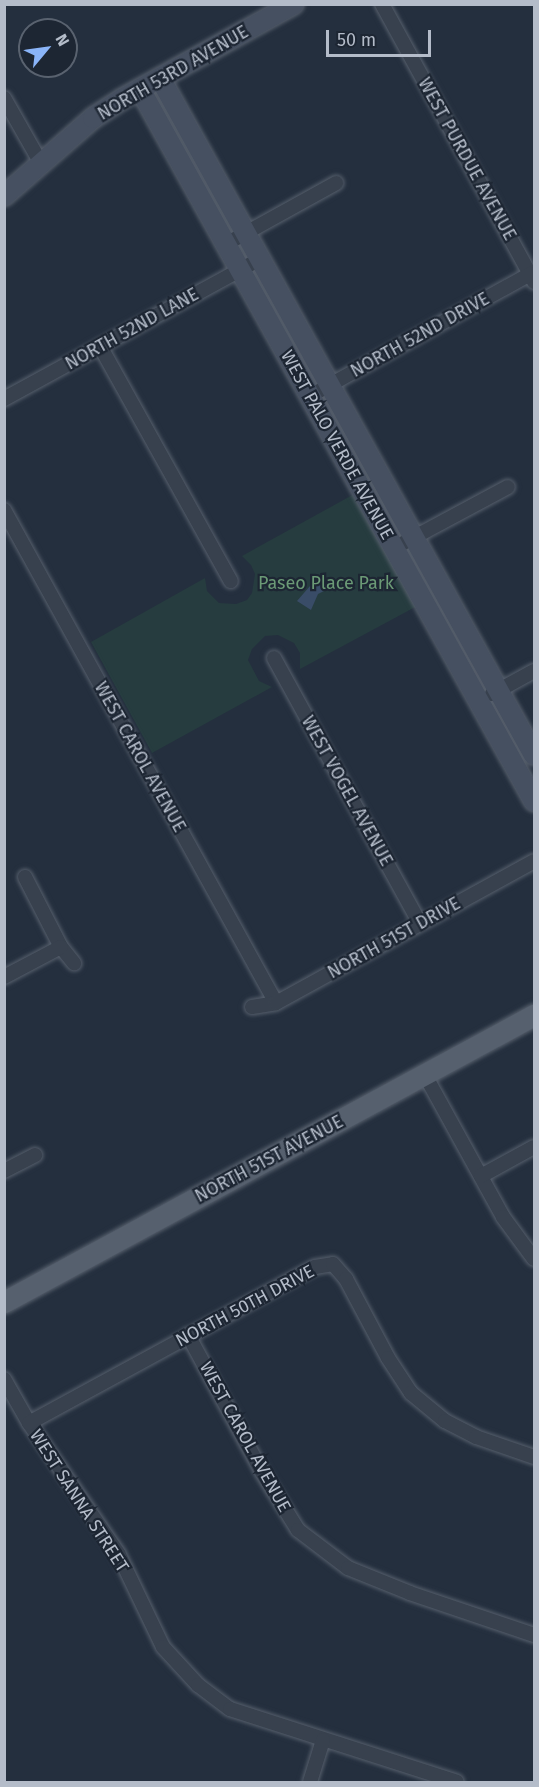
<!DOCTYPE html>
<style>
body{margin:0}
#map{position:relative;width:539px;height:1787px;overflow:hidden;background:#242f3e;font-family:"Fira Sans",sans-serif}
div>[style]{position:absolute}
.green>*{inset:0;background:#263c3f}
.water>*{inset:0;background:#394c67}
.roads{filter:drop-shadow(0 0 2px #565f6c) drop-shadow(0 0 2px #565f6c)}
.street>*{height:14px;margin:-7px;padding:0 7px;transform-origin:7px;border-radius:7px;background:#38414e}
.secondary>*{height:20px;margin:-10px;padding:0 10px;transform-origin:10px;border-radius:10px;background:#465061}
.primary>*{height:21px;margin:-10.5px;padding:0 10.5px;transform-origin:10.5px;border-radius:10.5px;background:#56606e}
span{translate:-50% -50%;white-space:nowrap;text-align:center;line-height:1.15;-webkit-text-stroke:4.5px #1d2633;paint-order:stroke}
.street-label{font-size:18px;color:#b4bcc9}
.park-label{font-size:18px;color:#6b9a76}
.frame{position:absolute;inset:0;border:6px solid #b4bcc9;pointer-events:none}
.north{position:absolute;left:18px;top:18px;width:60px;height:60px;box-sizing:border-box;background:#1d2633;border:2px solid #59626f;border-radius:50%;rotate:61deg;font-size:16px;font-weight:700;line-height:24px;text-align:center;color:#b4bcc9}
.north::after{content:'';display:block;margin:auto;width:21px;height:27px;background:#8ab4f8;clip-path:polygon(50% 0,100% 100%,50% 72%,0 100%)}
.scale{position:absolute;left:326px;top:30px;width:105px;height:27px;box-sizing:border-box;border:3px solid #b4bcc9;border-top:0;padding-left:8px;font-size:18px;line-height:21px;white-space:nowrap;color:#b4bcc9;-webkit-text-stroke:4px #1d2633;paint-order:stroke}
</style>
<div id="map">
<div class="green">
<i style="clip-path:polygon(356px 493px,419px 605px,300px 669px,300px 653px,294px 643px,278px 635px,265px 636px,252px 649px,248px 660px,259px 681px,272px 687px,152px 753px,91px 642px,205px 578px,207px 591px,219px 603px,236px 604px,247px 600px,252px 593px,255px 574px,251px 565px,242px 556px)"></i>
</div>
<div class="water">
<i style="clip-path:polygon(324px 580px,328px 589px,318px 594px,311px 610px,297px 601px,310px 586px)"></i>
</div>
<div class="roads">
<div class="street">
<i style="left:382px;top:4px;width:317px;rotate:61.3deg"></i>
<i style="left:4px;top:98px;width:75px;rotate:60.4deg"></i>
<i style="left:226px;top:244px;width:126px;rotate:-29deg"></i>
<i style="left:100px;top:346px;width:269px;rotate:60.9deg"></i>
<i style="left:310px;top:396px;width:252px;rotate:-29deg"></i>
<i style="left:4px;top:399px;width:292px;rotate:-28.7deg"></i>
<i style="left:4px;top:510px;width:563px;rotate:61.11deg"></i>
<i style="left:394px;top:548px;width:129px;rotate:-28.2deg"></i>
<i style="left:274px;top:658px;width:303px;rotate:61.2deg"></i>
<i style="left:492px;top:694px;width:48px;rotate:-28.7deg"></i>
<i style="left:25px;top:877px;width:79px;rotate:62.8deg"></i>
<i style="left:61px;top:947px;width:21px;rotate:51deg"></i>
<i style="left:4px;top:977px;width:64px;rotate:-27.8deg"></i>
<i style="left:252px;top:1007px;width:24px;rotate:-9deg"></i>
<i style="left:276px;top:1003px;width:294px;rotate:-28.8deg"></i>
<i style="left:425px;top:1075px;width:162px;rotate:61.2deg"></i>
<i style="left:503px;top:1217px;width:52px;rotate:53.6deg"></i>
<i style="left:4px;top:1171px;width:35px;rotate:-27deg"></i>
<i style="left:481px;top:1176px;width:60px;rotate:-28.7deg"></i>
<i style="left:188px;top:1335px;width:156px;rotate:61.6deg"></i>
<i style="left:262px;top:1472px;width:68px;rotate:58.2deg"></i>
<i style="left:298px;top:1530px;width:63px;rotate:37.2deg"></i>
<i style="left:348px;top:1568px;width:67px;rotate:22deg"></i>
<i style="left:410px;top:1593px;width:131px;rotate:18.7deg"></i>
<i style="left:4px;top:1379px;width:51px;rotate:60.4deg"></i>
<i style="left:29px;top:1423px;width:158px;rotate:55.6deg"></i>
<i style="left:118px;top:1553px;width:104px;rotate:64.4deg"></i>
<i style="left:163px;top:1647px;width:52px;rotate:47.4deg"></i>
<i style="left:198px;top:1685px;width:40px;rotate:37deg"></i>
<i style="left:230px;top:1709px;width:238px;rotate:17.8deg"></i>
<i style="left:29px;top:1423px;width:326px;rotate:-28.6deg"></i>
<i style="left:315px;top:1267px;width:18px;rotate:-9deg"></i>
<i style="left:333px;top:1264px;width:20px;rotate:49deg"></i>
<i style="left:346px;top:1279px;width:89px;rotate:62deg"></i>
<i style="left:388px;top:1358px;width:42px;rotate:56.7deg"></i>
<i style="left:411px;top:1393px;width:44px;rotate:39.5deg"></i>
<i style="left:445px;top:1421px;width:35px;rotate:27deg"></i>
<i style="left:476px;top:1437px;width:61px;rotate:19deg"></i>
<i style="left:310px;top:1782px;width:44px;rotate:-72.8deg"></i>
</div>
<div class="secondary">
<i style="left:160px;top:78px;width:773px;rotate:61.08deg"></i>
<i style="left:140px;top:89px;width:814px;rotate:61.04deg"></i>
<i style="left:4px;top:196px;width:118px;rotate:-41.2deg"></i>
<i style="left:93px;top:118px;width:35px;rotate:-33deg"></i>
<i style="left:122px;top:99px;width:196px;rotate:-28.9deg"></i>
</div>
<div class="primary">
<i style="left:4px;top:1302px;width:603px;rotate:-28.44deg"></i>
</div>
</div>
<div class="street-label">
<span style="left:173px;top:73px;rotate:-30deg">NORTH 53RD AVENUE</span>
<span style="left:467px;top:159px;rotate:61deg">WEST PURDUE AVENUE</span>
<span style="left:132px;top:329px;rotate:-29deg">NORTH 52ND LANE</span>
<span style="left:420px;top:335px;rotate:-29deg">NORTH 52ND DRIVE</span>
<span style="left:337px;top:445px;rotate:61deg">WEST PALO VERDE AVENUE</span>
<span style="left:140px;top:757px;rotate:61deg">WEST CAROL AVENUE</span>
<span style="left:347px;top:791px;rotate:61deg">WEST VOGEL AVENUE</span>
<span style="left:394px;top:938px;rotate:-29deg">NORTH 51ST DRIVE</span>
<span style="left:269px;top:1159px;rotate:-28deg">NORTH 51ST AVENUE</span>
<span style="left:245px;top:1306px;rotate:-28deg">NORTH 50TH DRIVE</span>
<span style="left:245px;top:1437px;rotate:61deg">WEST CAROL AVENUE</span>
<span style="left:79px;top:1501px;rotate:57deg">WEST SANNA STREET</span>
</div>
<div class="park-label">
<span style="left:326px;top:583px">Paseo Place Park</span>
</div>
<div class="frame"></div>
<div class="north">N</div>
<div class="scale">50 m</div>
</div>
